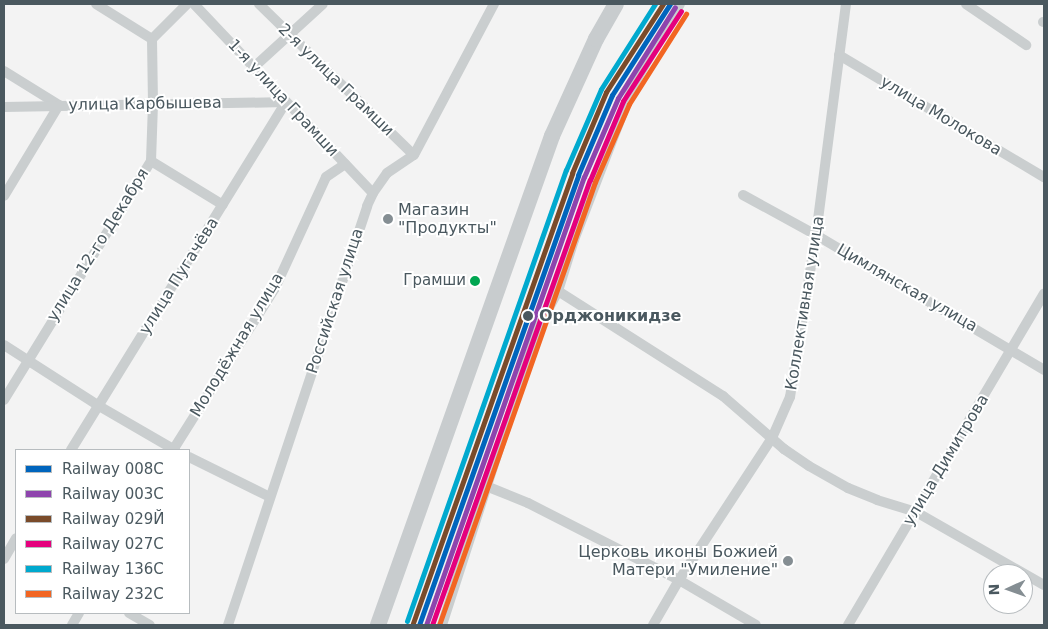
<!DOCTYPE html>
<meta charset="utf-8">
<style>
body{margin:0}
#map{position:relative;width:1048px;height:629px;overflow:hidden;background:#f3f3f3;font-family:"DejaVu Sans",sans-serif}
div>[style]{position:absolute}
.street>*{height:10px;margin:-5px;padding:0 5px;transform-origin:5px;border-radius:5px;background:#cacecf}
.primary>*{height:16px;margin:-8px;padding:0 8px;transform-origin:8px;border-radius:8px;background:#c8ccce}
.rail-1>*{height:5px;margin:-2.5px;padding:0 2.5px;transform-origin:2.5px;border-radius:2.5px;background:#0065bd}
.rail-2>*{height:5px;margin:-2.5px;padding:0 2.5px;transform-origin:2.5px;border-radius:2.5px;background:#8e44ad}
.rail-3>*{height:5px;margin:-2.5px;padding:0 2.5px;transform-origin:2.5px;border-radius:2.5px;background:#7a4b2a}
.rail-4>*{height:5px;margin:-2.5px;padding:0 2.5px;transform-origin:2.5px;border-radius:2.5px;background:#e5007d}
.rail-5>*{height:5px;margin:-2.5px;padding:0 2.5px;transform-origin:2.5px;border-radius:2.5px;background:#00a9ce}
.rail-6>*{height:5px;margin:-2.5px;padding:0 2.5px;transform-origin:2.5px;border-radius:2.5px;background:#f26522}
.dots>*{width:14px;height:14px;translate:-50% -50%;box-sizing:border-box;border:2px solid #fff;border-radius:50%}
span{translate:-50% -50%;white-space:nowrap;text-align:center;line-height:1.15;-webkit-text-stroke:4px #fff;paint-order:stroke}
.bus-label{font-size:15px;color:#4a585f}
.right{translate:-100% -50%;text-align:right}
.street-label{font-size:16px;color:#4a585f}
.poi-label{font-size:16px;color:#4a585f}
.left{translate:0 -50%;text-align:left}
.stop-label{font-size:16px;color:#4a585f;font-weight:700}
.frame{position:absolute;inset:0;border:5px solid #4a585f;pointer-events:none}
.legend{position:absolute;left:15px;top:449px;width:175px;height:165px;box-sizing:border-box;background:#fff;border:1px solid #b7bcbf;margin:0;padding:6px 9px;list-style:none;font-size:15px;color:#4a585f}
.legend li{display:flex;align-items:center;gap:10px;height:25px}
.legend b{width:25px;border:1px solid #b7bcbf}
.north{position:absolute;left:983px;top:564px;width:50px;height:50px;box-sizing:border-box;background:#fff;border:1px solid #b7bcbf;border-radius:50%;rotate:268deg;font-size:14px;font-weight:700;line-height:20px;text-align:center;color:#4a585f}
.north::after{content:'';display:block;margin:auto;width:18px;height:22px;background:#858e93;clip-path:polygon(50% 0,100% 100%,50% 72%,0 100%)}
</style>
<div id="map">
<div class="street">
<i style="left:96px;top:4px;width:66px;rotate:32deg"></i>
<i style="left:194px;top:4px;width:260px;rotate:46.6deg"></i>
<i style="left:259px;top:4px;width:216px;rotate:44.3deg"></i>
<i style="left:966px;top:4px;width:73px;rotate:34.3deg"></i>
<i style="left:1043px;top:22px;width:1px"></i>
<i style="left:839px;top:55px;width:239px;rotate:30.8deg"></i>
<i style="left:254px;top:67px;width:93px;rotate:-42.4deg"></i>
<i style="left:4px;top:71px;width:65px;rotate:31.7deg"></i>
<i style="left:59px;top:105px;width:106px;rotate:121.1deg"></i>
<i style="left:4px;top:107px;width:282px;rotate:-1deg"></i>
<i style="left:151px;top:161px;width:84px;rotate:31.4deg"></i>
<i style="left:743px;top:195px;width:83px;rotate:28.7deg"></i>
<i style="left:816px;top:235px;width:265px;rotate:30.6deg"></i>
<i style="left:558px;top:291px;width:196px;rotate:32.5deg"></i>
<i style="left:723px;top:396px;width:81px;rotate:41deg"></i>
<i style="left:784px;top:449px;width:30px;rotate:34deg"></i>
<i style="left:809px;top:466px;width:45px;rotate:29.4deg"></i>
<i style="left:848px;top:488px;width:31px;rotate:22deg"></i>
<i style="left:877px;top:500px;width:41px;rotate:17.1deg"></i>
<i style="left:916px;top:512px;width:147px;rotate:29.7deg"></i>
<i style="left:4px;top:345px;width:113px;rotate:32.7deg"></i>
<i style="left:99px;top:406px;width:88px;rotate:30.1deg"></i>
<i style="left:4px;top:400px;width:281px;rotate:-58.4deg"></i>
<i style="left:151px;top:161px;width:58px;rotate:-88deg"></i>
<i style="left:153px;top:103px;width:64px;rotate:-90.9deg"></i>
<i style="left:152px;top:39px;width:49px;rotate:-45deg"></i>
<i style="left:71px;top:450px;width:409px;rotate:-58.3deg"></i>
<i style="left:173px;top:450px;width:191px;rotate:-57.8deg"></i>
<i style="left:275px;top:288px;width:122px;rotate:-65.3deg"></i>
<i style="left:326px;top:177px;width:23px;rotate:-34deg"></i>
<i style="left:189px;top:457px;width:90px;rotate:26.3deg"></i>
<i style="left:486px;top:486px;width:45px;rotate:22deg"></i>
<i style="left:528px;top:503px;width:169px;rotate:27deg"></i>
<i style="left:679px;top:580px;width:89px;rotate:30.3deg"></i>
<i style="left:4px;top:559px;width:24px;rotate:-60deg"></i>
<i style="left:129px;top:613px;width:24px;rotate:30deg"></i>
<i style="left:72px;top:625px;width:14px;rotate:-60deg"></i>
<i style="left:228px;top:625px;width:441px;rotate:-71.6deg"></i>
<i style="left:367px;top:206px;width:14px;rotate:-65deg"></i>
<i style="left:373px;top:193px;width:24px;rotate:-55deg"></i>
<i style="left:387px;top:173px;width:32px;rotate:-34deg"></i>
<i style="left:414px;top:155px;width:171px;rotate:-62.1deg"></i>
<i style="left:442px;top:625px;width:310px;rotate:-72.1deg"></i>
<i style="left:537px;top:330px;width:44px;rotate:-61.7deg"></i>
<i style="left:558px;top:291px;width:53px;rotate:-72.6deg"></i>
<i style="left:574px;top:240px;width:167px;rotate:-69deg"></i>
<i style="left:634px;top:84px;width:92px;rotate:-60.1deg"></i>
<i style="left:653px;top:625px;width:52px;rotate:-60deg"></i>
<i style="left:679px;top:580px;width:170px;rotate:-56.8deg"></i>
<i style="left:772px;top:438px;width:45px;rotate:-66.3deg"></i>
<i style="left:790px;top:397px;width:164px;rotate:-80.9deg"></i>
<i style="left:816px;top:235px;width:233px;rotate:-82.6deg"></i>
<i style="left:848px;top:625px;width:385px;rotate:-59.4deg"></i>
</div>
<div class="primary">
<i style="left:378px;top:625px;width:519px;rotate:-70.41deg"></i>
<i style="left:552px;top:136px;width:107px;rotate:-65.6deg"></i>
<i style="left:596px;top:39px;width:40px;rotate:-60.3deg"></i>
</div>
<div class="rail-1">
<i style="left:419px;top:625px;width:477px;rotate:-70.5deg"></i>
<i style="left:578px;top:175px;width:87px;rotate:-67deg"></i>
<i style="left:612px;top:95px;width:108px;rotate:-57.5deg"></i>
</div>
<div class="rail-2">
<i style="left:426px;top:625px;width:475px;rotate:-70.6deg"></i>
<i style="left:584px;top:177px;width:86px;rotate:-66.7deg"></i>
<i style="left:618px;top:98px;width:107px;rotate:-57.9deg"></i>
</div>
<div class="rail-3">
<i style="left:413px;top:623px;width:477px;rotate:-70.5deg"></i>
<i style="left:572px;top:173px;width:88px;rotate:-67.2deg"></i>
<i style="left:606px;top:92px;width:105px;rotate:-57.1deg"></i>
</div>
<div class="rail-4">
<i style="left:432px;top:625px;width:472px;rotate:-70.5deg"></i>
<i style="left:590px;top:180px;width:86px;rotate:-67.3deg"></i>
<i style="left:623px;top:101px;width:107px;rotate:-57.2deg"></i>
</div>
<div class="rail-5">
<i style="left:407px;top:621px;width:478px;rotate:-70.6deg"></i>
<i style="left:566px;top:170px;width:88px;rotate:-66.6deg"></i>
<i style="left:601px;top:89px;width:101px;rotate:-57.6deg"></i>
</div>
<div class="rail-6">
<i style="left:439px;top:625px;width:470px;rotate:-70.6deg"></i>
<i style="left:595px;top:182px;width:85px;rotate:-66.4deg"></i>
<i style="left:629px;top:104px;width:107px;rotate:-57.7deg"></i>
</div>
<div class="dots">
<i style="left:388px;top:219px;background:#858e93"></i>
<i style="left:475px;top:281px;background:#00a651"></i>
<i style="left:528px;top:316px;background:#4a585f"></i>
<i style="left:788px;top:561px;background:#858e93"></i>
</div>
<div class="bus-label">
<span class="right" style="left:466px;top:281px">Грамши</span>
</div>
<div class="street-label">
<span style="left:336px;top:80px;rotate:44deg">2-я улица Грамши</span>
<span style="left:283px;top:98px;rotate:47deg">1-я улица Грамши</span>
<span style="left:145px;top:104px;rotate:-1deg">улица Карбышева</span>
<span style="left:941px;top:116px;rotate:31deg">улица Молокова</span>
<span style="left:98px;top:245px;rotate:-58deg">улица 12-го Декабря</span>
<span style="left:179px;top:276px;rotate:-58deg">улица Пугачёва</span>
<span style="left:907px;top:288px;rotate:30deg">Цимлянская улица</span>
<span style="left:335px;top:301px;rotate:-72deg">Российская улица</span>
<span style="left:805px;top:303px;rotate:-81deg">Коллективная улица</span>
<span style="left:237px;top:345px;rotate:-59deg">Молодёжная улица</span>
<span style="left:946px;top:460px;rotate:-59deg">улица Димитрова</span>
</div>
<div class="poi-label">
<span class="left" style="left:398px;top:219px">Магазин<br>"Продукты"</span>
<span class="right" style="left:778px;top:561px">Церковь иконы Божией<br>Матери "Умиление"</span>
</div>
<div class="stop-label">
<span class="left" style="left:539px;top:316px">Орджоникидзе</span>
</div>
<div class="frame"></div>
<ul class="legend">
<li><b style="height:6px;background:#0065bd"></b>Railway 008С</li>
<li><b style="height:6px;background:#8e44ad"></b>Railway 003С</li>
<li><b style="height:6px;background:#7a4b2a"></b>Railway 029Й</li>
<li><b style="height:6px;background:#e5007d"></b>Railway 027С</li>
<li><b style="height:6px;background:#00a9ce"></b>Railway 136С</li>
<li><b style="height:6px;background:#f26522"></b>Railway 232C</li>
</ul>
<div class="north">N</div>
</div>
